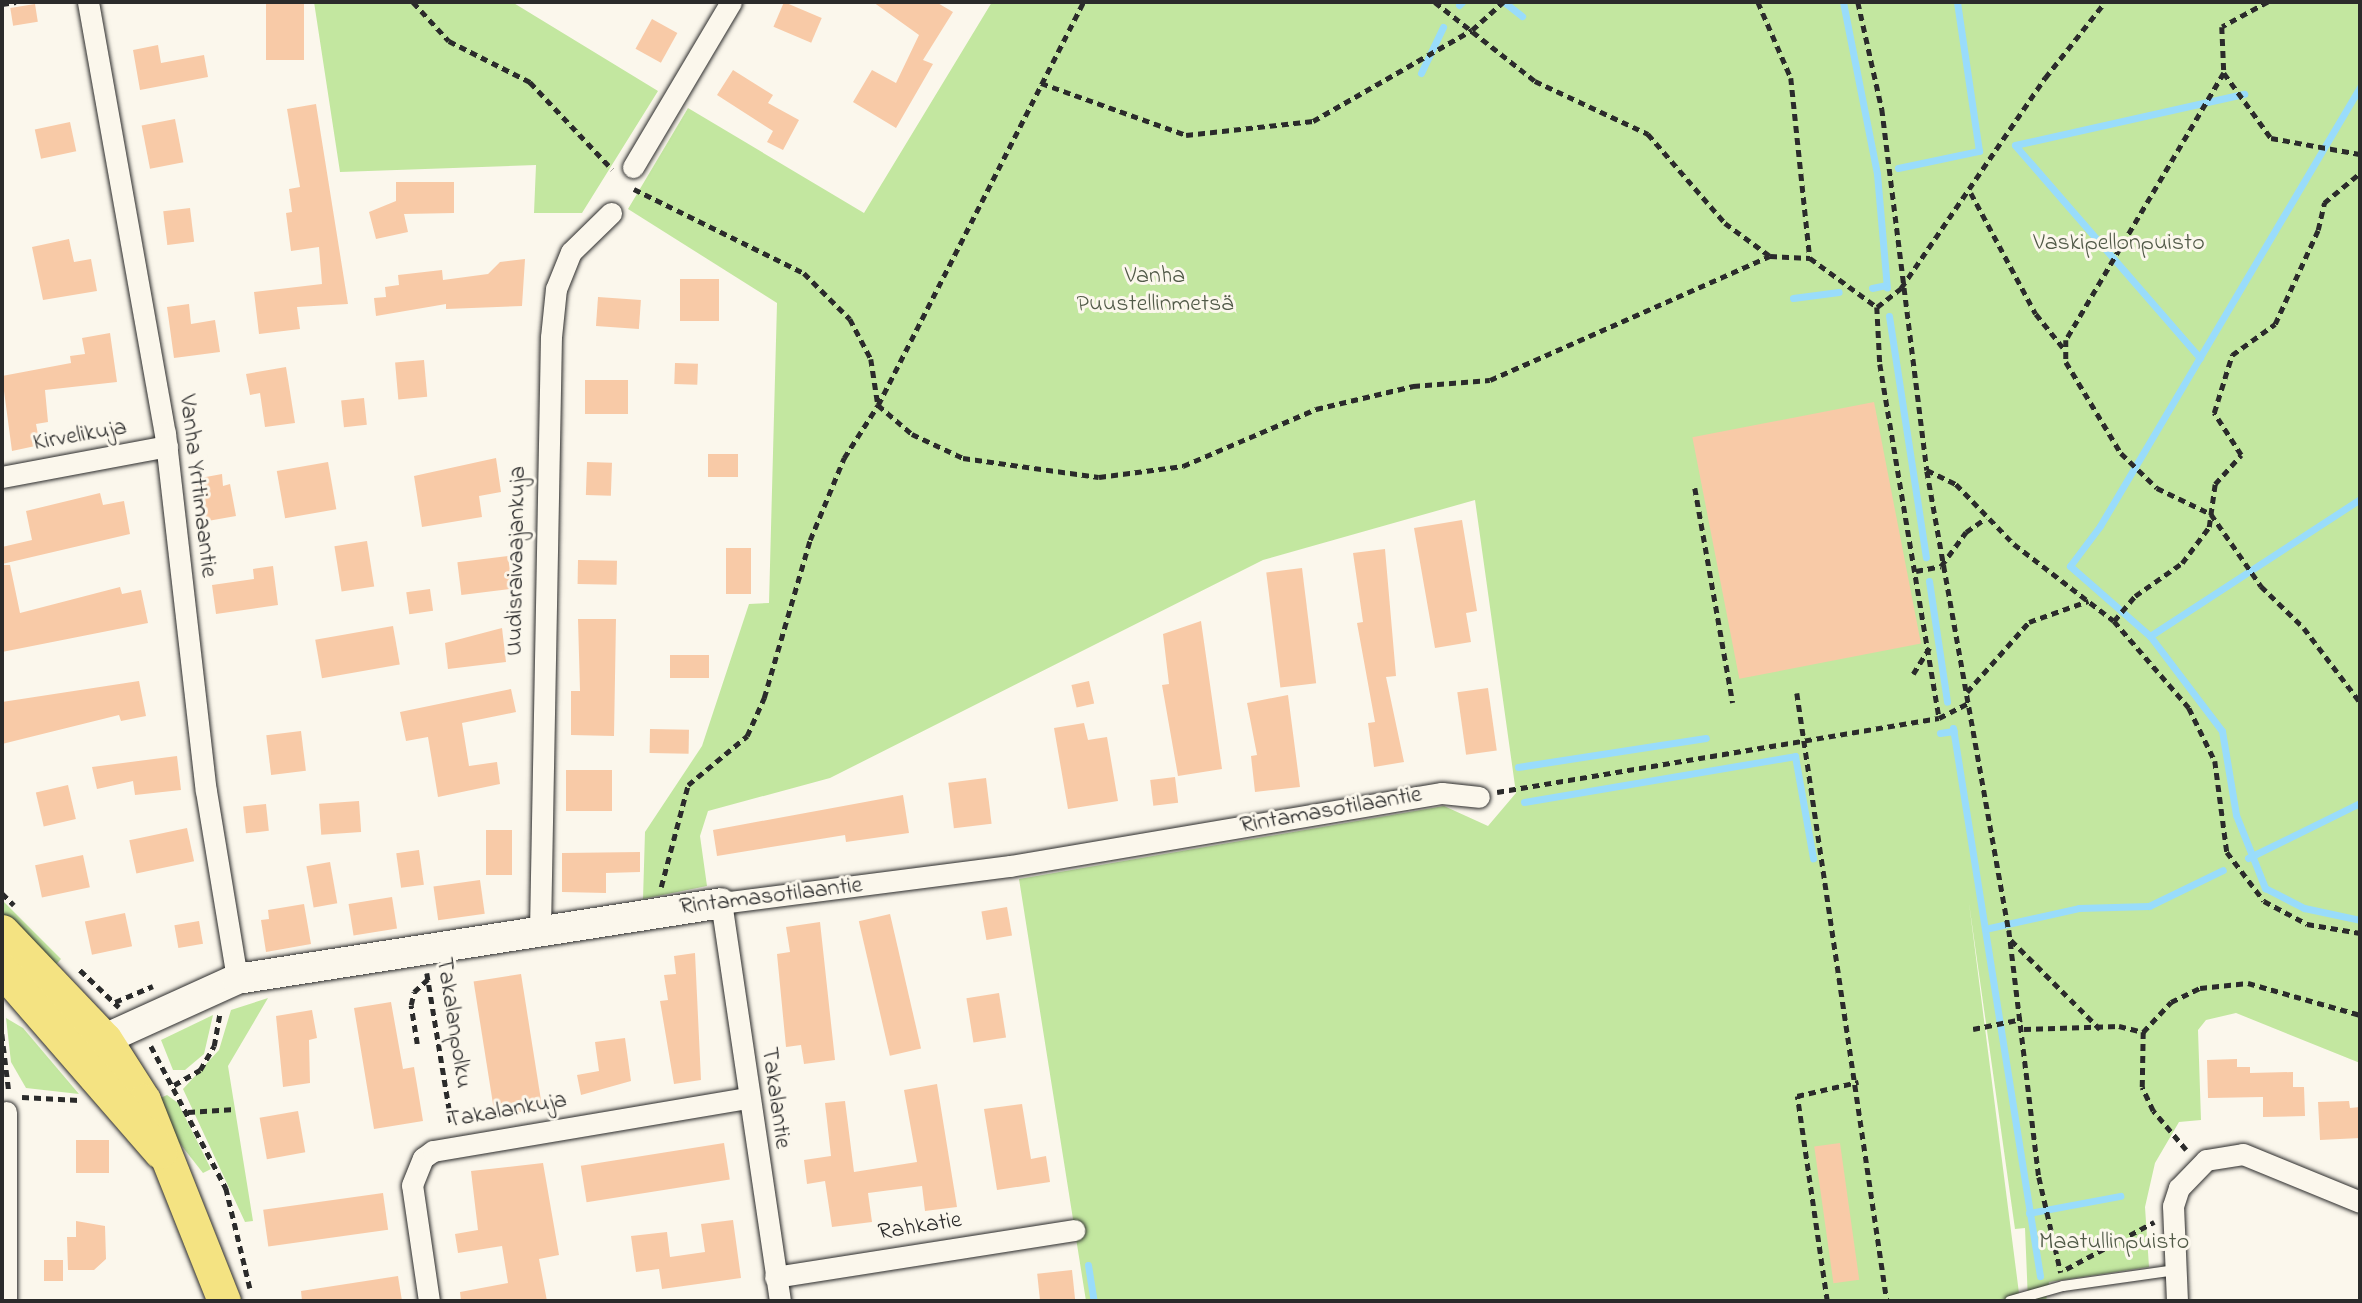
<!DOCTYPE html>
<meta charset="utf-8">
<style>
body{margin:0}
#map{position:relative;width:2362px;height:1303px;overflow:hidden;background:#fbf7ec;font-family:"Indie Flower",sans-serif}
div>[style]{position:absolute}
.green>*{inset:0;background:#c3e7a0}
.stream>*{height:7px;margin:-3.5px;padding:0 3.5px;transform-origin:3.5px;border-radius:3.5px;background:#99dcfb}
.building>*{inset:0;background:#f8caa7;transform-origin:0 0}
.path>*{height:4.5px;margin-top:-2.25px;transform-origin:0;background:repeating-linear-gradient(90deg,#2b2b2b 0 7px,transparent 0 12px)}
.roads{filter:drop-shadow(0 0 2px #2b2b2b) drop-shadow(0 0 2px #2b2b2b)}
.lane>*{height:10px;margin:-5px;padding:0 5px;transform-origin:5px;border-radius:5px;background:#fbf7ec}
.street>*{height:21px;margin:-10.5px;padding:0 10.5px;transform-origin:10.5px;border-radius:10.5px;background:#fbf7ec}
.secondary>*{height:30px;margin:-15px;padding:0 15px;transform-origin:15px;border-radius:15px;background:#fbf7ec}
.primary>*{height:33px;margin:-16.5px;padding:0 16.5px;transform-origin:16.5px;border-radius:16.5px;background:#f4e382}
span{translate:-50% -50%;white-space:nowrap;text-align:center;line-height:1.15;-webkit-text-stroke:6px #fbf7ec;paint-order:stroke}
.park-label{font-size:24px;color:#515a48}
.street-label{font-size:24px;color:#2b2b2b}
.frame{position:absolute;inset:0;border:4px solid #2b2b2b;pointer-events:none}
</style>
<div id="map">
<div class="green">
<i style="clip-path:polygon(314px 2px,512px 2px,658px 91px,582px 213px,534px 213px,536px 165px,340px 172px)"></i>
<i style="clip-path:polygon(992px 2px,2360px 2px,2360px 1063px,2236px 1013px,2206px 1020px,2198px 1030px,2201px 1120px,2179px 1122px,2155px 1163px,2145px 1207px,2149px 1267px,2049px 1282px,2046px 1301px,2028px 1301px,2025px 1228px,2015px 1229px,1969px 903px,2020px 1301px,1086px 1301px,1019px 879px,1444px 806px,1488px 826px,1516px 793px,1475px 500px,1263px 560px,830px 778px,708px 811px,700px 836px,707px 886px,643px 899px,645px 832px,702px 746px,749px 604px,769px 603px,777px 303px,628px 209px,688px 108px,864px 213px)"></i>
<i style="clip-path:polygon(2px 900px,61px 959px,51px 970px,2px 921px)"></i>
<i style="clip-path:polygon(268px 998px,228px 1066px,253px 1221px,245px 1222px,183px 1089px,219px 1050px,231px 1010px)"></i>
<i style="clip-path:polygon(213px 1015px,204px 1054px,185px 1070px,173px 1070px,161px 1040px)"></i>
<i style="clip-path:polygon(6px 1018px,23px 1028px,79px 1094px,26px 1088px,11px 1062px)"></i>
<i style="clip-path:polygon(167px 1095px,178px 1103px,211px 1169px,203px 1173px,174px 1136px,154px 1101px)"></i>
</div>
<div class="stream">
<i style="left:1504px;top:2px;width:23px;rotate:38deg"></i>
<i style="left:1843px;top:2px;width:175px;rotate:78.8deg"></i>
<i style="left:1877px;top:174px;width:114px;rotate:85deg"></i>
<i style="left:1459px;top:5px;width:4px;rotate:-45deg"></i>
<i style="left:1421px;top:73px;width:51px;rotate:-64.4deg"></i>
<i style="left:2360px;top:87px;width:510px;rotate:120.64deg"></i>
<i style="left:2100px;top:526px;width:50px;rotate:126.9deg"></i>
<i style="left:2070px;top:566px;width:106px;rotate:41.2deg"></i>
<i style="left:2150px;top:636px;width:119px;rotate:52.8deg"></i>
<i style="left:2222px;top:731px;width:85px;rotate:80.5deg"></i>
<i style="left:2236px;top:815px;width:79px;rotate:68.3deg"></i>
<i style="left:2265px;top:888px;width:44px;rotate:27.1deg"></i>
<i style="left:2304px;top:908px;width:57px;rotate:12.1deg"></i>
<i style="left:1898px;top:168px;width:83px;rotate:-11.9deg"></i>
<i style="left:1979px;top:151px;width:151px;rotate:-98.4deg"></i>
<i style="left:1872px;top:288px;width:14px;rotate:-12deg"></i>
<i style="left:1793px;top:298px;width:46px;rotate:-7.4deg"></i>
<i style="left:1889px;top:316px;width:244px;rotate:81.3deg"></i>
<i style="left:2200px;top:358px;width:282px;rotate:-131deg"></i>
<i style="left:2015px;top:145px;width:235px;rotate:-12.6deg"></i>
<i style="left:1929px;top:581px;width:122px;rotate:81.5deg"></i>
<i style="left:2150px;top:636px;width:251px;rotate:-33.1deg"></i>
<i style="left:1953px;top:728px;width:555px;rotate:80.98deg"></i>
<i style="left:1940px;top:733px;width:14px;rotate:-8deg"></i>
<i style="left:1518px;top:767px;width:190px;rotate:-8.8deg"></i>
<i style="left:1524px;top:802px;width:275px;rotate:-9.6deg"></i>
<i style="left:1795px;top:756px;width:104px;rotate:80deg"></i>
<i style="left:2248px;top:858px;width:125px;rotate:-26.2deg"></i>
<i style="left:1985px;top:929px;width:96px;rotate:-12.6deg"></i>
<i style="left:2079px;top:908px;width:70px;rotate:-1.6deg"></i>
<i style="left:2149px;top:906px;width:82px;rotate:-25.9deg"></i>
<i style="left:2029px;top:1213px;width:93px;rotate:-10.6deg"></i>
<i style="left:1088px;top:1265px;width:36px;rotate:81deg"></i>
</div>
<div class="building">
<i style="left:266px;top:2px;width:38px;height:58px"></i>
<i style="left:784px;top:2px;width:41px;height:27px;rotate:23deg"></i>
<i style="clip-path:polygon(873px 2px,936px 2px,953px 12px,923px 60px,933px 64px,896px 128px,853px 102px,872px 70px,896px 83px,919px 35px)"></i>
<i style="left:35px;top:4px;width:18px;height:25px;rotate:81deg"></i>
<i style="left:652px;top:19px;width:29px;height:34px;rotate:29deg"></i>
<i style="clip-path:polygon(158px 45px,161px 63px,204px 55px,208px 77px,140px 90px,133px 50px)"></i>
<i style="clip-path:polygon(733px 70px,773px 95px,768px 103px,799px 120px,783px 150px,767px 142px,773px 131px,717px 95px)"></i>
<i style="clip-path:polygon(316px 104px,348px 304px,297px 307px,300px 329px,259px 334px,254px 292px,322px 284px,319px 247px,291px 251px,286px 213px,292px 212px,289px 189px,300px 187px,287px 109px)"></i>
<i style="left:175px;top:119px;width:44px;height:34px;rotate:79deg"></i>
<i style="left:70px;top:122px;width:30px;height:36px;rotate:78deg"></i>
<i style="clip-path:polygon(396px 182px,454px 182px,454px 213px,404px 214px,408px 232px,376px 239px,369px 212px,396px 201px)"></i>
<i style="left:190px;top:208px;width:34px;height:27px;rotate:83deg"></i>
<i style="clip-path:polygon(69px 239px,74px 262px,91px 259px,97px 291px,43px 300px,32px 247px)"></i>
<i style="clip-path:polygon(525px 259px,522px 306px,446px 309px,446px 304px,376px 316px,374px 298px,386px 297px,385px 287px,399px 285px,398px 275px,442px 270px,443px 280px,488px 274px,500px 262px)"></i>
<i style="left:680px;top:279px;width:39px;height:42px"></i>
<i style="left:598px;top:297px;width:43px;height:29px;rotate:4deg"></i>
<i style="clip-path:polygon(189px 304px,191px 324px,215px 320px,220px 352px,174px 358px,167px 307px)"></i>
<i style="clip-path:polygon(110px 333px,117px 382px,45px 390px,48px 422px,36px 424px,40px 445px,12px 451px,2px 376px,71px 363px,70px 356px,85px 354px,82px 338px)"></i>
<i style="left:424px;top:360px;width:37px;height:29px;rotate:85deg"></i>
<i style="left:675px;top:363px;width:23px;height:21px;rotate:2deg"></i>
<i style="clip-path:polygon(286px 367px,295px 423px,265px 427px,260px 393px,250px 395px,246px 374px)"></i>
<i style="left:585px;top:380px;width:43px;height:34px"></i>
<i style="left:364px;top:398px;width:27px;height:23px;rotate:84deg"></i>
<i style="left:1874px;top:402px;width:246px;height:185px;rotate:79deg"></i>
<i style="left:708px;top:454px;width:30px;height:23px"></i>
<i style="clip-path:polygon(496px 458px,501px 492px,479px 496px,482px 517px,422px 527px,414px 476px)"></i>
<i style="left:328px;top:462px;width:48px;height:52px;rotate:80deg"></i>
<i style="left:587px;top:462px;width:25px;height:33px;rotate:2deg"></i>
<i style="clip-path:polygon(222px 474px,223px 486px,230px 484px,236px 516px,202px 522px,195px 479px)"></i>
<i style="clip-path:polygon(100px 493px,103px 505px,124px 501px,130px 534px,2px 564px,2px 547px,32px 540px,26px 511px)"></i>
<i style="clip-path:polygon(1462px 520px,1477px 611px,1466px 613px,1471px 642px,1435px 648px,1414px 528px)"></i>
<i style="left:367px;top:541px;width:46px;height:33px;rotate:81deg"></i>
<i style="left:726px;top:548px;width:25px;height:46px"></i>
<i style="clip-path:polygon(1385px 549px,1396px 676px,1386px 677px,1404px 762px,1374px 767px,1368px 723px,1375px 722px,1357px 623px,1363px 622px,1353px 553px)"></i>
<i style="left:508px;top:556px;width:33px;height:51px;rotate:83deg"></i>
<i style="left:578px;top:560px;width:39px;height:24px;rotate:1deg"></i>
<i style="clip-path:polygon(2px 565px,10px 565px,20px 613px,120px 587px,122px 594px,141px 590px,148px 623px,2px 652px)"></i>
<i style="clip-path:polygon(273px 566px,278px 605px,216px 614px,212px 585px,254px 579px,253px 569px)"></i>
<i style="left:1302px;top:568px;width:116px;height:36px;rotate:83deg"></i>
<i style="left:430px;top:589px;width:22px;height:24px;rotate:82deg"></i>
<i style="clip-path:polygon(578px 619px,616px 619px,614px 736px,571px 735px,571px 691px,580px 691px)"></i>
<i style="clip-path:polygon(1201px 621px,1222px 769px,1178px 776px,1162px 685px,1169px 684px,1163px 634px)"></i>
<i style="left:393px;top:626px;width:39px;height:79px;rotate:80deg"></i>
<i style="clip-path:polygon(502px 628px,506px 662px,448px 669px,445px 643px)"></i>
<i style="left:670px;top:655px;width:39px;height:23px"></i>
<i style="clip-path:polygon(139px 681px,146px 716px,121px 721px,119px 715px,2px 744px,2px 702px)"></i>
<i style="left:1089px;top:681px;width:23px;height:18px;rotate:77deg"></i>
<i style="left:1488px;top:688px;width:63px;height:31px;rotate:82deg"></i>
<i style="clip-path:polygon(511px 689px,516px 712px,462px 723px,469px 766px,497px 762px,500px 784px,438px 797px,428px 737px,406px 741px,400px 712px)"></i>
<i style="clip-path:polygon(1288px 695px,1300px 787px,1255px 792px,1251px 756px,1257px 755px,1247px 703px)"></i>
<i style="clip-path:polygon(1084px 723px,1088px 740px,1107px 737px,1118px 801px,1068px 809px,1054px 728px)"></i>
<i style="left:650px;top:729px;width:39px;height:24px;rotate:1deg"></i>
<i style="left:301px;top:731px;width:40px;height:35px;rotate:83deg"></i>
<i style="clip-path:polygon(177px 756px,181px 790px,135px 795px,133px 781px,97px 789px,92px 767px)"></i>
<i style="left:566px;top:770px;width:46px;height:41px"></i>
<i style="left:1175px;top:777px;width:26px;height:25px;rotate:83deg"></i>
<i style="left:986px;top:778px;width:46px;height:38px;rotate:83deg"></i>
<i style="left:68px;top:785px;width:35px;height:33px;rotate:77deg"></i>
<i style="clip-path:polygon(903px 795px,909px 833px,846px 842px,845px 835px,717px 856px,713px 830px)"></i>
<i style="left:359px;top:801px;width:31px;height:40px;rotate:86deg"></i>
<i style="left:266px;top:804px;width:27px;height:23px;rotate:84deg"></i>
<i style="left:187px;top:828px;width:34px;height:59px;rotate:78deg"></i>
<i style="left:486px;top:830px;width:26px;height:45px"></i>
<i style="left:419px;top:850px;width:35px;height:23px;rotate:82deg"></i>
<i style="clip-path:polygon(640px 852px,640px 872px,606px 873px,606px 893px,562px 892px,562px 853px)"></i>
<i style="left:83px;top:855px;width:33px;height:49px;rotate:78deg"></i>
<i style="left:330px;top:862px;width:42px;height:24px;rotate:80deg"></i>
<i style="left:480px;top:880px;width:34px;height:47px;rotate:82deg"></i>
<i style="left:392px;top:897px;width:32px;height:44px;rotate:81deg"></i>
<i style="clip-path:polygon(304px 904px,311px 944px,266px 952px,261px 920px,269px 919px,268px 910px)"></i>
<i style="left:1007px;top:907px;width:29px;height:26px;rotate:80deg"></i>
<i style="left:125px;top:913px;width:34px;height:41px;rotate:78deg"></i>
<i style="left:890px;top:914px;width:138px;height:32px;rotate:77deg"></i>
<i style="left:199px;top:921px;width:23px;height:25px;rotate:80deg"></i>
<i style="clip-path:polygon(820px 922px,835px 1060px,804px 1064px,801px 1045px,786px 1047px,777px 954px,790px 952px,786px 927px)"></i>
<i style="clip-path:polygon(695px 953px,701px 1080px,674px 1084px,660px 1001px,668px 1000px,664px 975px,676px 974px,674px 956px)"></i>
<i style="left:521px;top:974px;width:136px;height:48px;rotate:81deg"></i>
<i style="left:999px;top:993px;width:45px;height:33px;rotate:81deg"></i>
<i style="clip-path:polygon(391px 1002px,403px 1069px,414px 1067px,423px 1121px,374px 1129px,354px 1008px)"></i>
<i style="clip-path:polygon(312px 1010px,317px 1038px,309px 1040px,310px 1083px,283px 1087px,276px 1016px)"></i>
<i style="clip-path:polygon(625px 1038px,631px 1081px,581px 1095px,577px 1075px,599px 1071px,595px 1042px)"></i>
<i style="clip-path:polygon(2237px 1059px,2237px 1067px,2250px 1067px,2250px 1073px,2293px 1072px,2293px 1087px,2304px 1087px,2305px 1116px,2263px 1117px,2263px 1097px,2208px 1098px,2207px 1060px)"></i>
<i style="clip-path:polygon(937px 1084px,957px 1207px,925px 1211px,922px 1186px,868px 1193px,872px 1222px,832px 1227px,825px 1181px,807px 1184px,804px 1160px,831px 1156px,825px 1103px,845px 1101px,854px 1172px,917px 1162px,904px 1090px)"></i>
<i style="clip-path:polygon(2349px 1101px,2350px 1108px,2360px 1107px,2360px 1138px,2320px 1140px,2318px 1102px)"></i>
<i style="clip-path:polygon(1022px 1104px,1031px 1159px,1046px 1156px,1050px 1182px,997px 1190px,984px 1109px)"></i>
<i style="left:298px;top:1111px;width:42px;height:39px;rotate:80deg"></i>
<i style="left:76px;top:1140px;width:33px;height:33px"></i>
<i style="left:724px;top:1143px;width:37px;height:145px;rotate:81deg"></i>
<i style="left:1840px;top:1143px;width:138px;height:26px;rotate:82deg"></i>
<i style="clip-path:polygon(543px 1163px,559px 1255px,539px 1259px,547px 1301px,461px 1301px,460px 1292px,508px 1283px,502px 1246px,458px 1253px,455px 1234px,478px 1230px,471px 1171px)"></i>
<i style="left:383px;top:1193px;width:37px;height:121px;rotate:82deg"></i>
<i style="clip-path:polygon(733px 1220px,741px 1278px,662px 1289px,659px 1269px,636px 1272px,631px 1236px,667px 1232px,670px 1257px,705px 1252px,701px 1224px)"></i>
<i style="clip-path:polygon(76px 1221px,105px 1226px,106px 1259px,94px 1270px,68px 1270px,67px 1237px,76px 1237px)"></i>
<i style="left:44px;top:1260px;width:19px;height:21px"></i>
<i style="left:1072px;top:1270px;width:31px;height:35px;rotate:84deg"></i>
<i style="clip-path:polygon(398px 1276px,402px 1301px,302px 1301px,301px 1291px)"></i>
</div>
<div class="path">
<i style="left:413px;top:2px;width:53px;rotate:47.3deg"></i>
<i style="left:449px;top:41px;width:91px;rotate:26.8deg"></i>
<i style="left:530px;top:82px;width:120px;rotate:46.7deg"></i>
<i style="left:1435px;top:2px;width:127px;rotate:38.3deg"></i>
<i style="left:1535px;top:81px;width:125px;rotate:25.1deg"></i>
<i style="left:1648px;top:134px;width:118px;rotate:49.1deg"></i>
<i style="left:1725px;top:223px;width:56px;rotate:36.3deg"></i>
<i style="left:1758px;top:2px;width:83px;rotate:66.5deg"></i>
<i style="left:1791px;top:78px;width:181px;rotate:84deg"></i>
<i style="left:1858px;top:2px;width:110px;rotate:77.4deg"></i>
<i style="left:1882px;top:109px;width:364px;rotate:82.9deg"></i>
<i style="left:1927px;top:470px;width:32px;rotate:26deg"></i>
<i style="left:1956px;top:484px;width:83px;rotate:46deg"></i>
<i style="left:2014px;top:544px;width:126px;rotate:37.6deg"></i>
<i style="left:2114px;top:621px;width:115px;rotate:49.2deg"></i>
<i style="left:2189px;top:708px;width:59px;rotate:63.9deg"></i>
<i style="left:2215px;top:761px;width:92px;rotate:82.5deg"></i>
<i style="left:2227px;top:852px;width:61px;rotate:52.9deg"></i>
<i style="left:2264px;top:901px;width:49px;rotate:28.1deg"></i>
<i style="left:2307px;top:924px;width:54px;rotate:9.6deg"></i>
<i style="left:2268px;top:2px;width:52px;rotate:151.5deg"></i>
<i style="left:2222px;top:27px;width:46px;rotate:87.5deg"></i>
<i style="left:2224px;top:73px;width:80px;rotate:54.1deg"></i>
<i style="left:2271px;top:138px;width:90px;rotate:10.2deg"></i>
<i style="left:2px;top:4px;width:14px;rotate:-8deg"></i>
<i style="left:2224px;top:73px;width:310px;rotate:120.6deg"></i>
<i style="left:2066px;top:340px;width:22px;rotate:90deg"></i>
<i style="left:2066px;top:362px;width:106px;rotate:58.9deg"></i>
<i style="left:2121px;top:453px;width:50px;rotate:44.2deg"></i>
<i style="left:2157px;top:488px;width:60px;rotate:25.7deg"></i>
<i style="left:2211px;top:514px;width:88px;rotate:55.2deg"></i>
<i style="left:2261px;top:586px;width:60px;rotate:44.3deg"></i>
<i style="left:2304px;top:628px;width:93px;rotate:52.9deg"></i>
<i style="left:1041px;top:83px;width:154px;rotate:19.7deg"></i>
<i style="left:1186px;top:135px;width:128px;rotate:-6.3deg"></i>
<i style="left:1313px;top:121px;width:183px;rotate:-29.8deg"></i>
<i style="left:1472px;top:30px;width:42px;rotate:-42.1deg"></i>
<i style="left:634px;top:189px;width:190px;rotate:26.3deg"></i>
<i style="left:804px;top:273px;width:65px;rotate:45deg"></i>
<i style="left:850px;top:319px;width:45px;rotate:62.3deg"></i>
<i style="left:871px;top:359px;width:47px;rotate:81.3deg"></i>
<i style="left:878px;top:405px;width:45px;rotate:40.5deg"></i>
<i style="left:912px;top:434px;width:56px;rotate:25.2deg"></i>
<i style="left:963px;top:458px;width:137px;rotate:8deg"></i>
<i style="left:1099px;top:477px;width:85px;rotate:-7.5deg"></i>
<i style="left:1183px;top:466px;width:145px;rotate:-23.2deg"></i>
<i style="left:1316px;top:409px;width:100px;rotate:-13.3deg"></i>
<i style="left:1413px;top:386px;width:77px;rotate:-4.5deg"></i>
<i style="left:1490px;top:380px;width:306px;rotate:-23.9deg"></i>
<i style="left:1770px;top:256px;width:40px;rotate:2.9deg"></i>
<i style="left:1810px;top:258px;width:83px;rotate:36.2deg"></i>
<i style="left:1877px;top:307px;width:31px;rotate:-38deg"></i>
<i style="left:1901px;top:288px;width:255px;rotate:-55.6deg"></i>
<i style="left:2045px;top:78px;width:97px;rotate:-51.7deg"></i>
<i style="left:1971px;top:193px;width:137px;rotate:61.8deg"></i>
<i style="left:2036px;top:314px;width:46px;rotate:51.1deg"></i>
<i style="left:1877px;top:307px;width:57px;rotate:87deg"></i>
<i style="left:1880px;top:364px;width:359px;rotate:80.5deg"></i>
<i style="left:1927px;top:471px;width:466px;rotate:79.9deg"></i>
<i style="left:2009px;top:930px;width:249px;rotate:83.1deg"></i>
<i style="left:2039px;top:1177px;width:98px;rotate:77.1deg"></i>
<i style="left:1695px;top:488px;width:218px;rotate:80deg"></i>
<i style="left:1916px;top:571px;width:25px;rotate:-11deg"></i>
<i style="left:1941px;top:566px;width:42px;rotate:-53.7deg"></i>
<i style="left:1966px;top:532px;width:24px;rotate:-35deg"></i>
<i style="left:2114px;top:621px;width:33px;rotate:-50deg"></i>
<i style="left:2135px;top:596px;width:57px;rotate:-35.1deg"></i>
<i style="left:2182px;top:563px;width:45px;rotate:-53.1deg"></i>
<i style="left:2209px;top:527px;width:43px;rotate:-82.1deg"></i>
<i style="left:2215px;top:484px;width:39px;rotate:-48deg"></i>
<i style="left:2241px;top:455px;width:50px;rotate:-122.7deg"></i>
<i style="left:2214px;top:413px;width:61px;rotate:-72.8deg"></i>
<i style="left:2232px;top:355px;width:53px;rotate:-35.8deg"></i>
<i style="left:2275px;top:324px;width:103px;rotate:-65.4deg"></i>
<i style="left:2318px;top:230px;width:28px;rotate:-77deg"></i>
<i style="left:2324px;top:203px;width:47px;rotate:-39.8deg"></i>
<i style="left:1913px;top:674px;width:31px;rotate:-58deg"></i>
<i style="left:1967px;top:692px;width:94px;rotate:-48.5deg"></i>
<i style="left:2029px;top:622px;width:63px;rotate:-19.6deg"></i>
<i style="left:1797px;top:693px;width:615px;rotate:81.58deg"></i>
<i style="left:1497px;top:792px;width:448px;rotate:-9.5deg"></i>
<i style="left:1939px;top:718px;width:34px;rotate:-27deg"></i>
<i style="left:661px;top:887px;width:106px;rotate:-75.2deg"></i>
<i style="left:688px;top:785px;width:77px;rotate:-39.7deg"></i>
<i style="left:747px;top:736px;width:42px;rotate:-65.9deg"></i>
<i style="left:764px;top:698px;width:165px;rotate:-73.8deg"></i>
<i style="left:810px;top:540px;width:89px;rotate:-67.5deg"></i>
<i style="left:844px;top:458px;width:63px;rotate:-57.3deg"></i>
<i style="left:878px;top:405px;width:452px;rotate:-63deg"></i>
<i style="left:2px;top:893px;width:17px;rotate:45deg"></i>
<i style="left:2011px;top:940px;width:126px;rotate:45deg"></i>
<i style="left:80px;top:970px;width:54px;rotate:43.5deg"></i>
<i style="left:427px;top:973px;width:155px;rotate:80.7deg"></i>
<i style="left:115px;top:1002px;width:41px;rotate:-22.8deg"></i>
<i style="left:1973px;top:1029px;width:50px;rotate:-11.5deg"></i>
<i style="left:2024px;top:1029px;width:95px;rotate:-1.8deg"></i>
<i style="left:2119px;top:1026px;width:25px;rotate:14deg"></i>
<i style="left:2px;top:1034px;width:58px;rotate:83.1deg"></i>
<i style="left:417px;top:1044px;width:39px;rotate:-99deg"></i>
<i style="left:411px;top:1005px;width:13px;rotate:-77deg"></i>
<i style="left:414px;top:992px;width:19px;rotate:-43deg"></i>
<i style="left:151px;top:1046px;width:161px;rotate:62.2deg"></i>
<i style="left:226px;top:1188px;width:103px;rotate:76.5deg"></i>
<i style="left:174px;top:1085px;width:30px;rotate:-30deg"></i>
<i style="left:200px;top:1070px;width:28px;rotate:-60deg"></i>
<i style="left:214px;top:1046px;width:34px;rotate:-80deg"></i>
<i style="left:22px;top:1097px;width:57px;rotate:3deg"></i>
<i style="left:188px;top:1112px;width:47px;rotate:-3.7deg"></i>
<i style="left:2186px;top:1150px;width:51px;rotate:-130.2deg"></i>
<i style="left:2153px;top:1111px;width:26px;rotate:-115deg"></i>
<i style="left:2142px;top:1087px;width:55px;rotate:-89deg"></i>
<i style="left:2143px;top:1032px;width:41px;rotate:-47deg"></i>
<i style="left:2171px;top:1002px;width:32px;rotate:-26deg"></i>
<i style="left:2200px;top:988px;width:48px;rotate:-5.9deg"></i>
<i style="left:2248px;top:983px;width:116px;rotate:15.9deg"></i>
<i style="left:2066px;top:1269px;width:100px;rotate:-28.1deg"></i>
<i style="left:1827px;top:1301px;width:207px;rotate:-98.3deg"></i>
<i style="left:1797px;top:1096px;width:63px;rotate:-12.9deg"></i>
</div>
<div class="roads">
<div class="lane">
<i style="left:2010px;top:1301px;width:55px;rotate:-15.8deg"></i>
<i style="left:2063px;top:1286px;width:114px;rotate:-8.1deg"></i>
</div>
<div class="street">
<i style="left:88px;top:2px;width:438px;rotate:79.9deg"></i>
<i style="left:165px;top:433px;width:360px;rotate:83.5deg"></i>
<i style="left:206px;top:791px;width:191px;rotate:80.6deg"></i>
<i style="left:633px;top:167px;width:192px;rotate:-59.3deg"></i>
<i style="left:2px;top:477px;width:168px;rotate:-10.6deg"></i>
<i style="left:540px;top:930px;width:593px;rotate:-88.94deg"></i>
<i style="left:551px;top:337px;width:48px;rotate:-84.1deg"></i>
<i style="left:556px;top:289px;width:40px;rotate:-68deg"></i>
<i style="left:571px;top:252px;width:56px;rotate:-44.3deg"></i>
<i style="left:775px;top:1277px;width:303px;rotate:-8.9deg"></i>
<i style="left:6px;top:1301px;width:189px;rotate:-90deg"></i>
<i style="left:429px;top:1301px;width:117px;rotate:-98.3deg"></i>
<i style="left:412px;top:1185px;width:29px;rotate:-68deg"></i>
<i style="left:423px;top:1158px;width:12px;rotate:-35deg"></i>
<i style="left:433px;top:1151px;width:319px;rotate:-9.6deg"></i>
<i style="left:780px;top:1301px;width:402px;rotate:-98.4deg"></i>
<i style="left:721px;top:903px;width:291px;rotate:-7.3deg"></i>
<i style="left:1010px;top:866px;width:438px;rotate:-9.6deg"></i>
<i style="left:1442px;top:793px;width:37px;rotate:6deg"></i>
<i style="left:2177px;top:1301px;width:95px;rotate:-92.4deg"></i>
<i style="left:2173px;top:1206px;width:19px;rotate:-72deg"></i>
<i style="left:2179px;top:1188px;width:39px;rotate:-46deg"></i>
<i style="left:2206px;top:1160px;width:37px;rotate:-9deg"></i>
<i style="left:2243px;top:1154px;width:126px;rotate:22.3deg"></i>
</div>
<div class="secondary">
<i style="left:85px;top:1048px;width:167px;rotate:-24.4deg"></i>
<i style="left:237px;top:979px;width:490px;rotate:-8.9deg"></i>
</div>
<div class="primary">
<i style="left:2px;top:931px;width:149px;rotate:46.4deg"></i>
<i style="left:105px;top:1039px;width:72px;rotate:57.4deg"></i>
<i style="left:144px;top:1100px;width:216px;rotate:68.3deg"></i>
<i style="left:2px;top:970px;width:241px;rotate:49deg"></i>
</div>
</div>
<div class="park-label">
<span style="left:2119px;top:244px">Vaskipellonpuisto</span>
<span style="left:1155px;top:291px">Vanha<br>Puustellinmetsä</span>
<span style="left:2114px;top:1243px">Maatullinpuisto</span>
</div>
<div class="street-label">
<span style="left:80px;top:436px;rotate:-10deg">Kirvelikuja</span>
<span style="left:197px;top:486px;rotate:83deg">Vanha Yrttimaantie</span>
<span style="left:517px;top:561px;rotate:-89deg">Uudisraivaajankuja</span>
<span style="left:1331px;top:811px;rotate:-10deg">Rintamasotilaantie</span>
<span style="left:771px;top:897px;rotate:-7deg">Rintamasotilaantie</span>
<span style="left:453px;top:1023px;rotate:81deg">Takalanpolku</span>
<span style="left:775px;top:1098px;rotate:82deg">Takalantie</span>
<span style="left:507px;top:1111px;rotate:-10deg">Takalankuja</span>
<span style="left:920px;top:1227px;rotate:-9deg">Rahkatie</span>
</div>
<div class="frame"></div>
</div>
